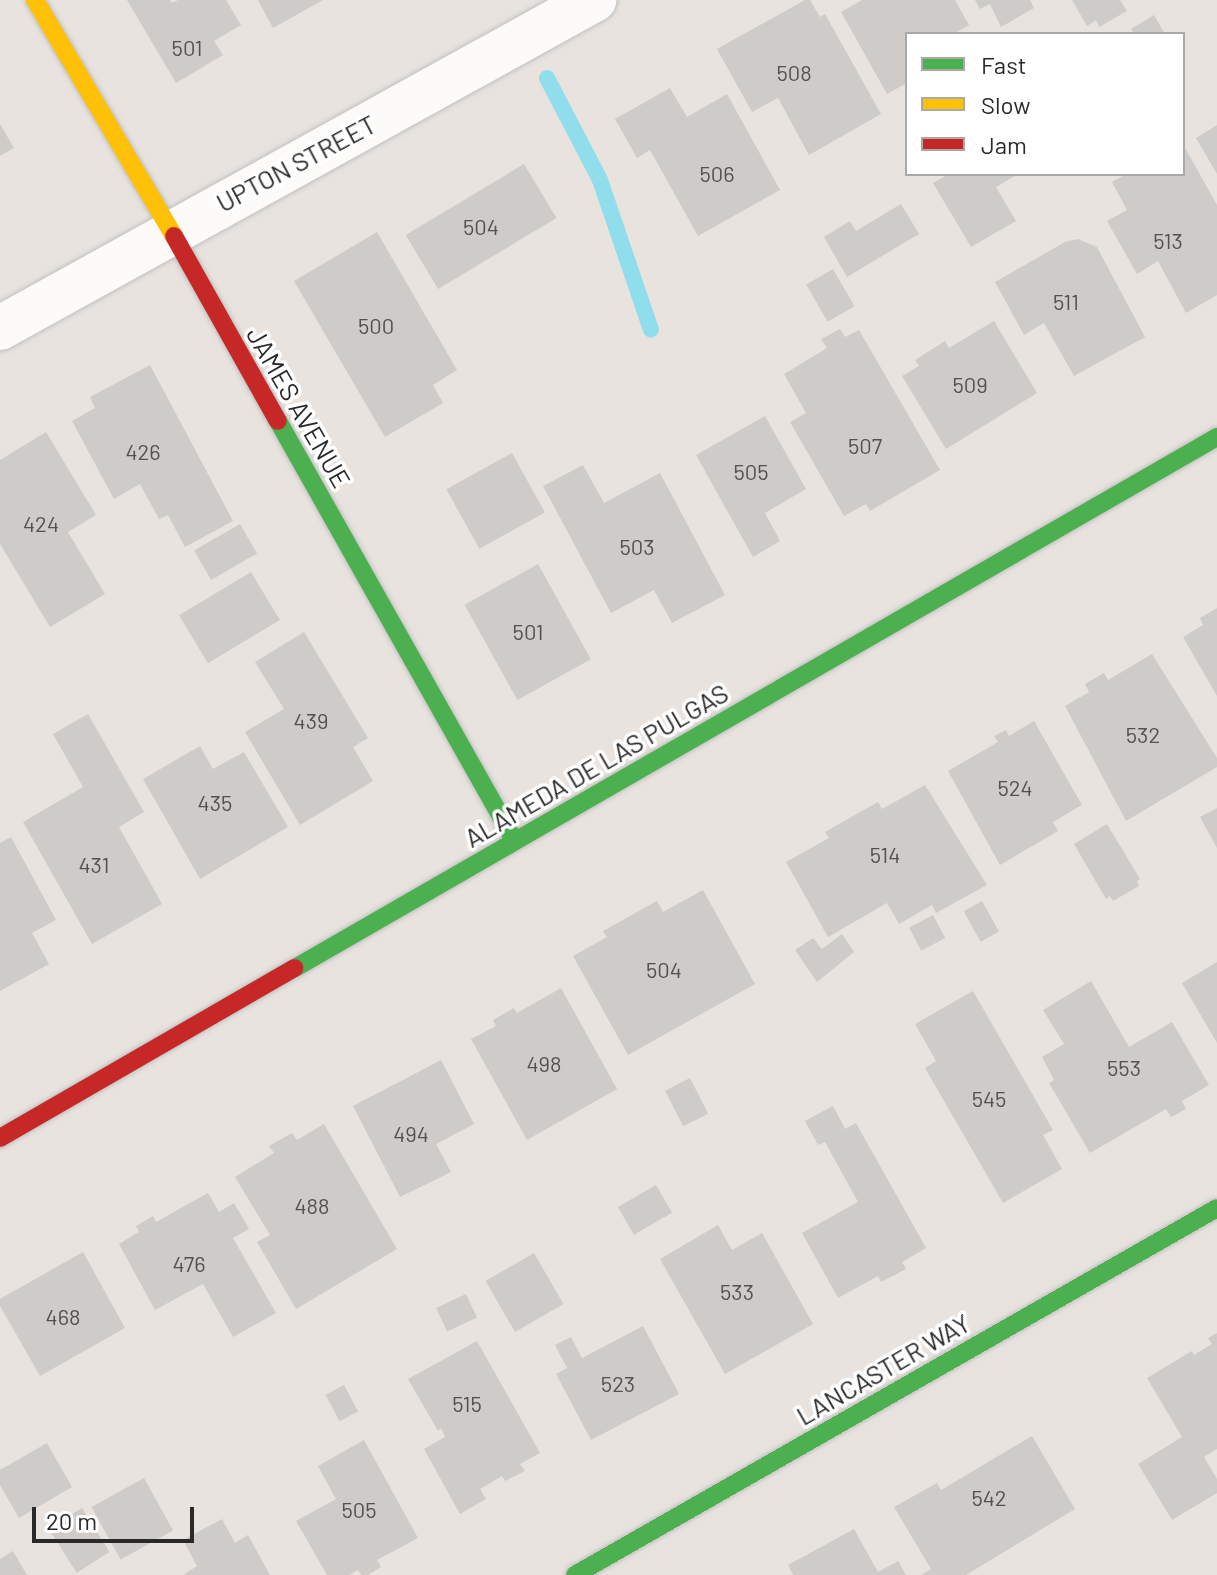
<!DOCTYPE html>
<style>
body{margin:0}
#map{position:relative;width:1217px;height:1575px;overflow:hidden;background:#e8e3de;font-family:Barlow,sans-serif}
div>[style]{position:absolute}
.stream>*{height:16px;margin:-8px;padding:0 8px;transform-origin:8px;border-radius:8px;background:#90ddeb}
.building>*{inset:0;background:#cecbc8;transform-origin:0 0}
.roads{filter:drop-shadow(0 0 2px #c1c0c0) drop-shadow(0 0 2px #c1c0c0)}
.street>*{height:44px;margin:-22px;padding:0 22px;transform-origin:22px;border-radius:22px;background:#fcfbfa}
.fast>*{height:18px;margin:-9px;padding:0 9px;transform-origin:9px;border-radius:9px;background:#4caf50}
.slow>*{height:18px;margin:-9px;padding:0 9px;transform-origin:9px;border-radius:9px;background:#ffc107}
.jam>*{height:18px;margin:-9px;padding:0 9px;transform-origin:9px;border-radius:9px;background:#c62828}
span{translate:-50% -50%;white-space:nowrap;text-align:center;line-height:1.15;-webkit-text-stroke:7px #fff;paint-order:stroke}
.number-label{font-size:22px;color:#535252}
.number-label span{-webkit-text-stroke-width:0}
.street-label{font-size:26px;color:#292929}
.legend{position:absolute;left:905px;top:32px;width:280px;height:144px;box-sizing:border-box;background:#fff;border:2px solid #a9a9a9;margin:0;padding:10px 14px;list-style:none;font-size:24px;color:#292929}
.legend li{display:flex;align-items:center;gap:16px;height:40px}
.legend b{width:40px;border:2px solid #a9a9a9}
.scale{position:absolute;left:32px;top:1507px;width:162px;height:36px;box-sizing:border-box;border:4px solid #292929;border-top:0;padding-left:10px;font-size:24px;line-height:28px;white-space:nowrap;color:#292929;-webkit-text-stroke:6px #fff;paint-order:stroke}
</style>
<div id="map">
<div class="stream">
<i style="left:547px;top:78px;width:115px;rotate:62.5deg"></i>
<i style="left:600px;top:180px;width:158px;rotate:71.2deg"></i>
</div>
<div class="building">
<i style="clip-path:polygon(127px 0,170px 0,172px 3px,178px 0,226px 0,241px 25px,214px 41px,223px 55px,176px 83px)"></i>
<i style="clip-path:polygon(258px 0,323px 0,273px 28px)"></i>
<i style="clip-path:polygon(805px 0,810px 0,820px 17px,825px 14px,881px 114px,809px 155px,778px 98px,752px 112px,717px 49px)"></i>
<i style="clip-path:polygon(862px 0,955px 0,969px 25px,953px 34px,907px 34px,907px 83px,887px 94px,841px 12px)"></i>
<i style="clip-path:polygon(975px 0,1030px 0,1034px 8px,1001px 27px,990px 4px,980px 9px)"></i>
<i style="clip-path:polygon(1072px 0,1120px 0,1127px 11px,1099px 27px,1096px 20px,1087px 26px)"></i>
<i style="clip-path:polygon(1154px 15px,1165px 34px,1135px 34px,1131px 29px)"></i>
<i style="clip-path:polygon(670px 88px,687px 117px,727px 94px,780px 190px,698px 236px,650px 150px,637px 158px,615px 119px)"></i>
<i style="clip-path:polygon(0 124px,14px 148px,0 156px)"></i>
<i style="clip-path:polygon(1217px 125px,1217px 174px,1196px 138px)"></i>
<i style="clip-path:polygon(1183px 144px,1217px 205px,1217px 295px,1186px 313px,1158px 261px,1137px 274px,1107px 221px,1127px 210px,1112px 182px,1126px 174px,1183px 174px)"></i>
<i style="left:524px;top:164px;width:63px;height:138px;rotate:59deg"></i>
<i style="clip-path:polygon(949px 174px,1018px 174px,996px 187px,1016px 221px,971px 247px,933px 183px)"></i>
<i style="clip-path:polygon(901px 204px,919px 234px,847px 277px,824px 237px,850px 221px,856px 231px)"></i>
<i style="clip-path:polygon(377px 232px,457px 370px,433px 385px,443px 403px,385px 437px,294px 281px)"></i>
<i style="clip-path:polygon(1078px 239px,1097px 247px,1145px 337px,1074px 376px,1044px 323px,1024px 335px,995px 282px,1065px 242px)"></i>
<i style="left:833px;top:269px;width:43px;height:31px;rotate:60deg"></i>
<i style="clip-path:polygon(994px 321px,1037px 393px,946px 449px,902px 376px,919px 366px,915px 360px,945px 341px,949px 348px)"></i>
<i style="clip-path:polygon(840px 329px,845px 337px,859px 330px,940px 470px,870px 511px,866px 504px,844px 516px,790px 422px,806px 413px,784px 374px,827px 348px,821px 339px)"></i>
<i style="clip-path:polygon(150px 365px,233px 521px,185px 547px,168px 515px,159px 519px,140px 484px,114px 499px,72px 421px,95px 408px,90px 397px)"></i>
<i style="clip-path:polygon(765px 416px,806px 489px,765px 513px,780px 541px,753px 557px,696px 455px)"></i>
<i style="clip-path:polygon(46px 432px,96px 515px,68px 532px,105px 594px,50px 627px,0 544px,0 460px)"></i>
<i style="left:512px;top:453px;width:68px;height:75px;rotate:61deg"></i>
<i style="clip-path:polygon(583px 465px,604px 503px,660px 473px,725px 595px,672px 623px,654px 590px,611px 613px,543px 486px)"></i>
<i style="left:240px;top:524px;width:34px;height:53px;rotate:60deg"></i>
<i style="left:538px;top:564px;width:109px;height:84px;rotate:61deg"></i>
<i style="left:251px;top:572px;width:56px;height:84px;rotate:59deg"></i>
<i style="clip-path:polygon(1217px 608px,1217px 696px,1183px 637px,1203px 625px,1200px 618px)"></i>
<i style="clip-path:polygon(304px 632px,368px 738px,353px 747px,373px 781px,300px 825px,245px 732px,284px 709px,255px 662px)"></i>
<i style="clip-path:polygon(1152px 654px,1217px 758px,1217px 767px,1126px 821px,1065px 706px,1089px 692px,1085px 684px,1104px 673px,1108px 680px)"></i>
<i style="clip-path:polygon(88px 714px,144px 812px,119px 827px,162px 904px,92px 944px,23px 822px,83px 787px,53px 734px)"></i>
<i style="clip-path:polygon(1034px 721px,1082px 805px,1053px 822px,1058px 831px,1000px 865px,948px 771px,998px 742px,994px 736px,1006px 730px,1009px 736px)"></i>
<i style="clip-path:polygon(200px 746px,213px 769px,244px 752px,288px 827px,200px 879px,143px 779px)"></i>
<i style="clip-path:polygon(925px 785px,987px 885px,936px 913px,932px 905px,899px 924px,887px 903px,828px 937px,786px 862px,829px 838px,825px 832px,878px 802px,882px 809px)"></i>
<i style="clip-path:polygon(1217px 808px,1217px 848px,1200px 817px)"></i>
<i style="clip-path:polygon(1107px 824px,1140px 879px,1137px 881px,1139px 886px,1113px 901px,1110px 896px,1106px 899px,1074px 844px)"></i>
<i style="clip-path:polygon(11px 837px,56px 920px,32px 933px,49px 964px,0 991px,0 843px)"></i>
<i style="clip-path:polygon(703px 890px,755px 984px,628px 1055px,573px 956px,607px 937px,603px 931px,657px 901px,663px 912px)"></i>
<i style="left:982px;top:901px;width:35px;height:21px;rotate:61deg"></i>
<i style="left:933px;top:915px;width:26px;height:27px;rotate:62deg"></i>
<i style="clip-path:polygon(842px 934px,854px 952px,817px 982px,795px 950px,813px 938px,822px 949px)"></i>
<i style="clip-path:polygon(1217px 962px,1217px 1043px,1182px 983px)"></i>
<i style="clip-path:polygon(1091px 981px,1129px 1047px,1172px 1022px,1209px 1085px,1182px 1101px,1186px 1109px,1171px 1117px,1166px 1109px,1090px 1153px,1049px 1083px,1054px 1080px,1042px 1057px,1064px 1044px,1043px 1010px)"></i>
<i style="clip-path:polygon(561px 988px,617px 1089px,527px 1140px,471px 1039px,496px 1026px,493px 1020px,514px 1008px,517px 1013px)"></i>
<i style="clip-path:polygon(973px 991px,1053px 1130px,1043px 1135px,1062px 1169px,1003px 1203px,925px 1068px,936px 1061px,915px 1024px)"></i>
<i style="clip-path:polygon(441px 1060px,474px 1124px,436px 1144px,451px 1172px,400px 1197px,353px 1106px)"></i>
<i style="left:690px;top:1078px;width:40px;height:28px;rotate:63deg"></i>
<i style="clip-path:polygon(833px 1106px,845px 1129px,856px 1123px,926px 1248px,902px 1262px,906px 1269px,881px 1282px,878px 1276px,838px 1298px,802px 1233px,858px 1202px,825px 1142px,818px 1145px,805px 1121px)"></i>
<i style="clip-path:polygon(324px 1124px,397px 1249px,296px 1309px,257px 1242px,270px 1235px,235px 1177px,274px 1153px,269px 1146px,292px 1133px,297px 1140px)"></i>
<i style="left:656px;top:1185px;width:32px;height:44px;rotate:60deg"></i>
<i style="clip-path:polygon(208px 1193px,219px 1212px,234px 1203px,249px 1229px,233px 1238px,276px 1313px,233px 1337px,203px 1284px,155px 1310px,119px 1244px,139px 1232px,136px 1226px,153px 1216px,156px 1222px)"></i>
<i style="clip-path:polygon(718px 1225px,732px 1250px,762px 1233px,813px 1324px,725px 1374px,660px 1259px)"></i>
<i style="clip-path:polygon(83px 1252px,125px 1328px,40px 1376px,0 1306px,0 1299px)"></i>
<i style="left:534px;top:1253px;width:59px;height:56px;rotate:60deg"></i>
<i style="left:466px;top:1294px;width:26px;height:33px;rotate:65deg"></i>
<i style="clip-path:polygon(643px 1326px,679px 1394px,591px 1440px,556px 1374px,567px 1368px,555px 1345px,571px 1337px,582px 1358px)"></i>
<i style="clip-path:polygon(1217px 1333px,1217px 1449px,1204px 1457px,1217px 1479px,1217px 1493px,1172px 1520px,1138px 1464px,1182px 1437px,1147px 1378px,1192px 1351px,1194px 1355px,1212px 1344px,1208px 1338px)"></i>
<i style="clip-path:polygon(477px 1341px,540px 1453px,520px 1464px,525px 1471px,505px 1481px,502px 1476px,480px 1489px,486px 1499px,460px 1514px,424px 1449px,445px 1437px,441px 1428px,438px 1431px,408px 1379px)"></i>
<i style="left:344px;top:1385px;width:30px;height:21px;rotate:62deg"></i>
<i style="clip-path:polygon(1032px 1436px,1075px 1509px,966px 1575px,921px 1575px,931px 1569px,894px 1507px,937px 1483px,941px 1490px)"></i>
<i style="clip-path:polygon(364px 1440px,418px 1538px,377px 1560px,381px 1567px,368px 1575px,361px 1575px,358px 1570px,349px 1575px,327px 1575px,296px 1521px,336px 1499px,318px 1466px)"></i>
<i style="clip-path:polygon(47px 1443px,72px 1487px,19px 1518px,0 1485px,0 1470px)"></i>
<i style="left:144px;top:1478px;width:60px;height:60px;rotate:61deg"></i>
<i style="left:82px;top:1508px;width:52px;height:39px;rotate:58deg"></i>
<i style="clip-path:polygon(222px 1519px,235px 1543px,248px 1535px,270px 1575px,183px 1575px,197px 1566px,183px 1540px)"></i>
<i style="clip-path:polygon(854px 1529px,878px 1572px,898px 1561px,906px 1575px,793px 1575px,788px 1565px)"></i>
<i style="clip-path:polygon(13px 1551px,27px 1575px,0 1575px,0 1559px)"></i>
</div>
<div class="roads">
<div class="street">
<i style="left:0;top:328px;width:679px;rotate:-28.91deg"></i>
</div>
<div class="fast">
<i style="left:278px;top:421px;width:482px;rotate:60.6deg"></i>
<i style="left:295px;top:968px;width:1064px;rotate:-29.94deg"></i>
<i style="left:575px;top:1575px;width:739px;rotate:-29.75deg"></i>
</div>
<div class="slow">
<i style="left:35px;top:0;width:274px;rotate:59.5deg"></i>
</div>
<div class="jam">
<i style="left:174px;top:236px;width:212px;rotate:60.7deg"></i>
<i style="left:0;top:1138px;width:340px;rotate:-30deg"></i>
</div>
</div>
<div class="number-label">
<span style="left:187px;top:48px">501</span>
<span style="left:794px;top:73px">508</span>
<span style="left:717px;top:174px">506</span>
<span style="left:481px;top:227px">504</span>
<span style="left:1168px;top:241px">513</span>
<span style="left:1066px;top:302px">511</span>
<span style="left:376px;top:326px">500</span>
<span style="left:970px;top:385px">509</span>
<span style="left:865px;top:446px">507</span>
<span style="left:143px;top:452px">426</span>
<span style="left:751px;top:472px">505</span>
<span style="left:41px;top:524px">424</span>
<span style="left:637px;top:547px">503</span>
<span style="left:528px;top:632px">501</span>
<span style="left:311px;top:721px">439</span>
<span style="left:1143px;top:735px">532</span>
<span style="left:1015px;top:788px">524</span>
<span style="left:215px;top:803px">435</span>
<span style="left:885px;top:855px">514</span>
<span style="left:94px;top:865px">431</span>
<span style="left:664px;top:970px">504</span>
<span style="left:544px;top:1064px">498</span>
<span style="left:1124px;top:1068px">553</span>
<span style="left:989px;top:1099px">545</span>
<span style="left:411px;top:1134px">494</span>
<span style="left:312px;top:1206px">488</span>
<span style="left:189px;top:1264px">476</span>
<span style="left:737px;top:1292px">533</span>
<span style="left:63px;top:1317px">468</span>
<span style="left:618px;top:1384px">523</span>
<span style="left:467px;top:1404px">515</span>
<span style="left:989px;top:1498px">542</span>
<span style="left:359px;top:1510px">505</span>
</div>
<div class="street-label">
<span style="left:296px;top:163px;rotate:-28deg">UPTON STREET</span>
<span style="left:299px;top:407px;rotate:60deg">JAMES AVENUE</span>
<span style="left:596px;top:765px;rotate:-30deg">ALAMEDA DE LAS PULGAS</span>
<span style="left:883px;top:1369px;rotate:-30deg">LANCASTER WAY</span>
</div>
<ul class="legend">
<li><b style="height:10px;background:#4caf50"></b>Fast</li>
<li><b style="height:10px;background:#ffc107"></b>Slow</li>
<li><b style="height:10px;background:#c62828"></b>Jam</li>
</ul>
<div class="scale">20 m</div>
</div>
